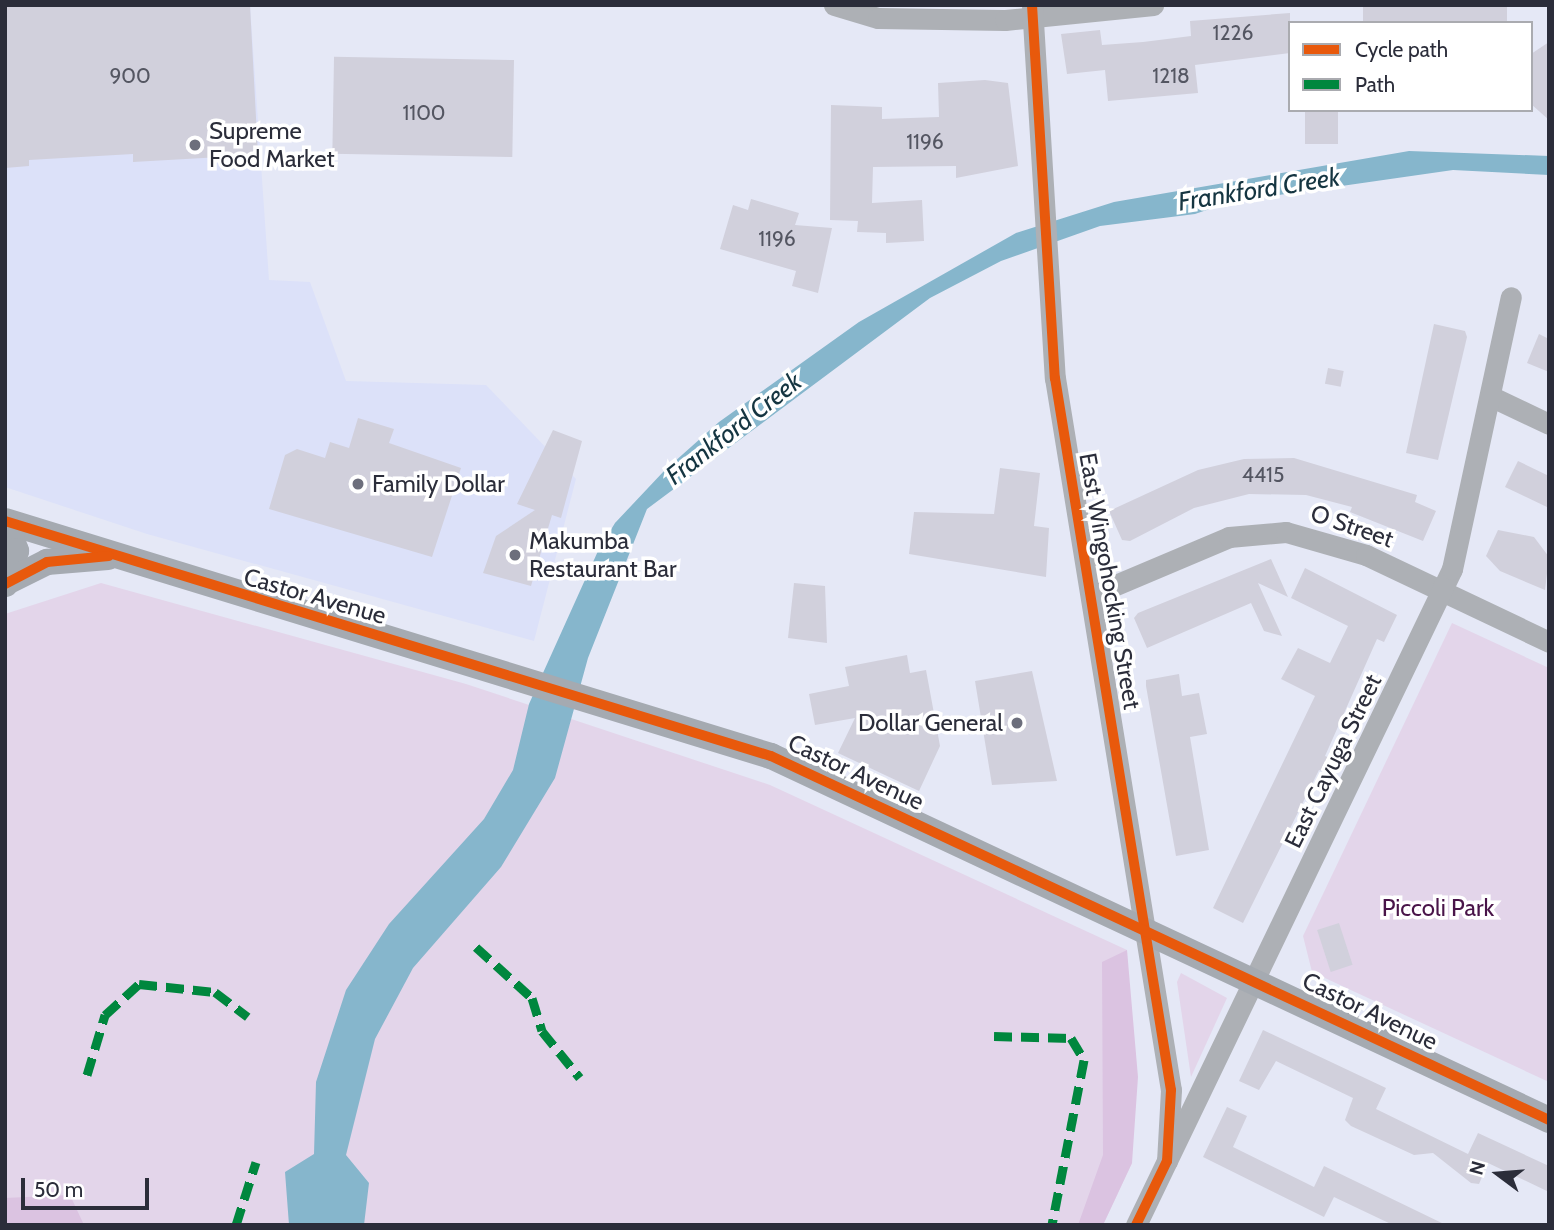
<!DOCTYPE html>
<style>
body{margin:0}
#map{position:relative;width:1554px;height:1230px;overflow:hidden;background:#e5e8f6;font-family:Cabin,sans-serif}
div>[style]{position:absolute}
.built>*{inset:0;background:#dce1f9}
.green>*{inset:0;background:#e3d5ea}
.forest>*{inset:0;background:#dbc3e1}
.water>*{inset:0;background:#86b6cc}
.building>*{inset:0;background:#d1d0dc;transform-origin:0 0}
.minor>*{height:21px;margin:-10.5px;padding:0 10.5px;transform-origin:10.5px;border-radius:10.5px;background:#adb0b5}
.major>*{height:26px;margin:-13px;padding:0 13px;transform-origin:13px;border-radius:13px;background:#a5aab1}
.quiet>*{height:9px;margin-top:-4.5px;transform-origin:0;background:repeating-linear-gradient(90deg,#00873e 0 18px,transparent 0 27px)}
.cycleway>*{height:10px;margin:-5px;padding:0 5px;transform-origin:5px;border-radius:5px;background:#e8590c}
.dots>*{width:19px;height:19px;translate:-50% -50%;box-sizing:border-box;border:4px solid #fff;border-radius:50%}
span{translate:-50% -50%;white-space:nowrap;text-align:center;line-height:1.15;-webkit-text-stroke:7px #fff;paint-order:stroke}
.number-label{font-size:21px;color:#545662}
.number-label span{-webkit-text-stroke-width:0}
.poi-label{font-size:24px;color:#2b2d3a}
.left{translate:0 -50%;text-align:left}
.right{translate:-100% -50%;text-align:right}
.street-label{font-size:24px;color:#2b2d3a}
.park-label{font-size:24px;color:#491449}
.water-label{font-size:26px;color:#153541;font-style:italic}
.frame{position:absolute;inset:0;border:7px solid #2b2d3a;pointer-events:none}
.legend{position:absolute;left:1288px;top:21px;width:245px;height:91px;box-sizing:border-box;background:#fff;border:2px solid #aaabb0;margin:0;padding:9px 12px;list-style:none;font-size:21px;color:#2b2d3a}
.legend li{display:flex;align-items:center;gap:14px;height:35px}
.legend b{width:35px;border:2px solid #aaabb0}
.north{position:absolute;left:1463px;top:1139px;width:70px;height:70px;-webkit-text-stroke:5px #fff;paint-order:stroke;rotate:286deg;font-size:19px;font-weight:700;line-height:28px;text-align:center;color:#2b2d3a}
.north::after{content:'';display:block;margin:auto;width:24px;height:32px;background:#2b2d3a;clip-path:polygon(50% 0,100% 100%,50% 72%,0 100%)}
.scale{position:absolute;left:21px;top:1178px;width:128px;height:32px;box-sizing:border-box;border:4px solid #2b2d3a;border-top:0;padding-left:9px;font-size:21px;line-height:24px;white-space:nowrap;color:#2b2d3a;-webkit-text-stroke:5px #fff;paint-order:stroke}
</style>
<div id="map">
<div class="built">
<i style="clip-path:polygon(5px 5px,250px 5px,269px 280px,310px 282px,346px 381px,486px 385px,576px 479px,534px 641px,147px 534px,5px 487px)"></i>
</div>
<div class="green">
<i style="clip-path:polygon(101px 583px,466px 684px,770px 785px,1127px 950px,1132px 1163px,1103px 1225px,5px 1225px,5px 614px)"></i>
<i style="clip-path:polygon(1452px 623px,1549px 668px,1549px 1082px,1312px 972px,1303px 936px)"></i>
<i style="clip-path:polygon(1181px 973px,1227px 998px,1191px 1077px,1177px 982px)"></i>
</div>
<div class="forest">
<i style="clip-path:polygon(1127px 950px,1138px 1077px,1132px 1163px,1103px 1225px,1078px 1225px,1103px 1155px,1102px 962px)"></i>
<i style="clip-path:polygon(70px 1195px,84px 1225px,5px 1225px,5px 1198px)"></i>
</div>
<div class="water">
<i style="clip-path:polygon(1409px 151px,1549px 156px,1549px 175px,1453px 170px,1230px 202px,1195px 214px,1100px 226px,1001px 261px,930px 298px,647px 509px,588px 658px,555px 778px,501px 867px,413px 968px,375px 1039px,346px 1155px,369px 1183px,364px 1225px,289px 1225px,285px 1172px,314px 1154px,316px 1082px,346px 990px,389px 924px,484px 819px,513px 770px,529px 704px,598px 551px,615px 523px,664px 471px,719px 422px,859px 322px,1016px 233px,1114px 202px)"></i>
</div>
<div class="building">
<i style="clip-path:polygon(5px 5px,250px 5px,258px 155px,133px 162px,133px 154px,29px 160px,29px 166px,5px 168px)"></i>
<i style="left:1363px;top:5px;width:144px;height:18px"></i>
<i style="clip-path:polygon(1290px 13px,1290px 53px,1195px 65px,1198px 93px,1108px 101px,1105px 70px,1067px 74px,1061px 34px,1100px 30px,1102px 45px,1143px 42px,1191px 36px,1190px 21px)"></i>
<i style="clip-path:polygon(1549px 42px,1549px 120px,1531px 104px,1531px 54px)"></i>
<i style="left:514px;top:60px;width:97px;height:180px;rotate:91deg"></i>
<i style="clip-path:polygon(985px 80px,1008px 83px,1018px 166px,956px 178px,956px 166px,873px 167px,872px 203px,922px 200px,924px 241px,886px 243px,886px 233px,857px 232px,858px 221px,830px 220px,831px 105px,882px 107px,882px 119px,939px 117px,938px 83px)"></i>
<i style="left:1305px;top:110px;width:33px;height:34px"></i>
<i style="clip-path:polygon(751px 199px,799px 213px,795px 225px,832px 228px,818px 293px,792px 286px,796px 271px,720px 249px,733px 205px,748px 210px)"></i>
<i style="clip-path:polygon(1434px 324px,1465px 331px,1467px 337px,1438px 460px,1406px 453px)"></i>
<i style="clip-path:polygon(1539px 334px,1549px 339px,1549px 372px,1527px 363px)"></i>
<i style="left:1328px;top:368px;width:16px;height:16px;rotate:11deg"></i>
<i style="clip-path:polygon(358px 418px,394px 429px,389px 443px,461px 468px,432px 557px,269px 509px,285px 455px,297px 449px,325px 458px,330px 442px,349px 448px)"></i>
<i style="clip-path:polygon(553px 430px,582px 441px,561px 518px,552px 515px,531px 586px,483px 573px,496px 536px,535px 510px,517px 504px)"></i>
<i style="clip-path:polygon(1294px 458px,1417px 495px,1415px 502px,1436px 511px,1423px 541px,1350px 512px,1352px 507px,1306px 495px,1249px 494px,1194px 508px,1130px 541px,1122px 540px,1109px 511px,1198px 470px,1244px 459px)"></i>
<i style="clip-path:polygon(1518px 461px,1549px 476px,1549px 508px,1505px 487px)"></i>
<i style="clip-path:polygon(1000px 468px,1040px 473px,1034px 526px,1049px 528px,1046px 577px,909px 554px,914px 512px,994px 514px)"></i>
<i style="clip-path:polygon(1498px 530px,1534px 537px,1549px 557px,1545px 590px,1500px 571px,1486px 556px)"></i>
<i style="clip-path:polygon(1271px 559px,1288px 597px,1258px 583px,1282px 636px,1264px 631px,1251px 603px,1147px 648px,1134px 618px,1138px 613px)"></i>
<i style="clip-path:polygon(1305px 568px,1397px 615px,1384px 642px,1377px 639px,1325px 756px,1335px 760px,1329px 774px,1319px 770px,1243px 923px,1213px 908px,1315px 696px,1281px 679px,1298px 648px,1330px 663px,1348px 626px,1291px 598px)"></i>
<i style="clip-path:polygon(794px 583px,825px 586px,827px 643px,788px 638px)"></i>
<i style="clip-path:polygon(907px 655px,910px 673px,926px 670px,940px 746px,919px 791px,838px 753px,855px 718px,815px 725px,809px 694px,849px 686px,845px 667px)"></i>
<i style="clip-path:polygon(1032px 671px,1057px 781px,992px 785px,975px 681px)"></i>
<i style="clip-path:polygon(1179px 674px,1182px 696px,1199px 693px,1207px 734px,1190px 737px,1209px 850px,1176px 856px,1146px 686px,1146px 680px)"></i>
<i style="left:1339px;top:923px;width:44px;height:23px;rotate:72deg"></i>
<i style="clip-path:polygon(1263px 1030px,1386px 1088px,1376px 1109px,1468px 1154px,1478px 1133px,1549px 1166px,1549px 1192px,1488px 1163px,1479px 1184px,1471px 1183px,1433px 1153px,1414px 1155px,1351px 1126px,1345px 1120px,1353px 1098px,1276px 1061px,1259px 1090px,1239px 1081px)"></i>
<i style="clip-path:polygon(1227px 1107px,1247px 1116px,1233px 1147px,1314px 1187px,1324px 1166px,1446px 1225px,1393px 1225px,1334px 1197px,1324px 1217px,1203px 1157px)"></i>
</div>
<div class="minor">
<i style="left:834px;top:5px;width:46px;rotate:16.5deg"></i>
<i style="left:878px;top:18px;width:127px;rotate:0.9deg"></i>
<i style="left:1005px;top:20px;width:149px;rotate:-5.8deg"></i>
<i style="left:1032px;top:5px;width:374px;rotate:86.5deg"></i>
<i style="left:1055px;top:378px;width:721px;rotate:80.75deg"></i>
<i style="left:1171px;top:1090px;width:71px;rotate:93.2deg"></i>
<i style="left:1490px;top:396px;width:65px;rotate:25.4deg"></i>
<i style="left:1092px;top:595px;width:149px;rotate:-22.9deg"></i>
<i style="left:1229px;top:537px;width:57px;rotate:-5deg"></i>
<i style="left:1286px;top:532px;width:83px;rotate:16deg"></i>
<i style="left:1366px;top:555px;width:203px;rotate:25.4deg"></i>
<i style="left:1136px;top:1225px;width:728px;rotate:-64.28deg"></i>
<i style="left:1452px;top:569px;width:278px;rotate:-77.8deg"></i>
</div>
<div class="major">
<i style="left:5px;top:521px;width:801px;rotate:17.06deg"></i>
<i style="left:771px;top:756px;width:859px;rotate:25.07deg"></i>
<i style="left:5px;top:522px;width:31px;rotate:69deg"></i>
<i style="left:16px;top:551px;width:35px;rotate:108deg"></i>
<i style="left:7px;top:582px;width:45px;rotate:-26.6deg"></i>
<i style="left:47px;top:562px;width:61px;rotate:-4.7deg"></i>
</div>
<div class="quiet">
<i style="left:476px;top:947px;width:76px;rotate:42.3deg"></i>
<i style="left:532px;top:998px;width:34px;rotate:73deg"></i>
<i style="left:542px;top:1031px;width:60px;rotate:51deg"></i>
<i style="left:994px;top:1036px;width:77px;rotate:1.5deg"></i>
<i style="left:1071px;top:1038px;width:26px;rotate:59deg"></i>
<i style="left:1084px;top:1060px;width:168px;rotate:101deg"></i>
<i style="left:87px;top:1075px;width:63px;rotate:-73.3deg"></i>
<i style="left:105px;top:1015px;width:46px;rotate:-42.4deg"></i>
<i style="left:139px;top:984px;width:76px;rotate:6deg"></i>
<i style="left:215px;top:992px;width:41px;rotate:37.1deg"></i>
<i style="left:236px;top:1225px;width:66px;rotate:-72.4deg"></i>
</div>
<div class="cycleway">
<i style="left:1032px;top:5px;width:374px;rotate:86.5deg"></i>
<i style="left:1055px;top:378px;width:721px;rotate:80.75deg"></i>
<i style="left:1171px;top:1090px;width:71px;rotate:93.2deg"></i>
<i style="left:1167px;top:1161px;width:71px;rotate:115.8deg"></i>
<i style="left:5px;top:521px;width:801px;rotate:17.06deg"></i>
<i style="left:771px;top:756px;width:859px;rotate:25.07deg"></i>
<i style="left:5px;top:584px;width:47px;rotate:-27.6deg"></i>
<i style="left:47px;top:562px;width:62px;rotate:-5.5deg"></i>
</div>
<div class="dots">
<i style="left:195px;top:145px;background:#6c6e7c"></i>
<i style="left:358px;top:484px;background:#6c6e7c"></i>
<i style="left:515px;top:555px;background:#6c6e7c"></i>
<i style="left:1017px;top:723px;background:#6c6e7c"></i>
</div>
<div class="number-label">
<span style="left:1233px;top:33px">1226</span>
<span style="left:130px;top:76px">900</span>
<span style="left:1171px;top:76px">1218</span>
<span style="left:424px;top:113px">1100</span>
<span style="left:925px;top:142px">1196</span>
<span style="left:777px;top:239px">1196</span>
<span style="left:1263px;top:475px">4415</span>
</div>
<div class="poi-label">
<span class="left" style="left:209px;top:145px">Supreme<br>Food Market</span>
<span class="left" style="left:372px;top:484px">Family Dollar</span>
<span class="left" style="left:529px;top:555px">Makumba<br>Restaurant Bar</span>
<span class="right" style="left:1003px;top:723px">Dollar General</span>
</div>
<div class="street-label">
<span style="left:1352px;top:526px;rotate:19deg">O Street</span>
<span style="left:1110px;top:581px;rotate:80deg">East Wingohocking Street</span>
<span style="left:315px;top:596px;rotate:16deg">Castor Avenue</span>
<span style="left:1333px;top:761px;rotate:-64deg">East Cayuga Street</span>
<span style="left:856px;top:772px;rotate:25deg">Castor Avenue</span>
<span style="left:1370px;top:1011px;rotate:26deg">Castor Avenue</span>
</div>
<div class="park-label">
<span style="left:1438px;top:908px">Piccoli Park</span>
</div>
<div class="water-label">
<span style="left:1259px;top:190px;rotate:-9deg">Frankford Creek</span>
<span style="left:734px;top:429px;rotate:-38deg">Frankford Creek</span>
</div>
<div class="frame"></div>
<ul class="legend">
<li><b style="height:9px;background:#e8590c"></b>Cycle path</li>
<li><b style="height:9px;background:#00873e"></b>Path</li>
</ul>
<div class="north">N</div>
<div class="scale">50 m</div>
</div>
